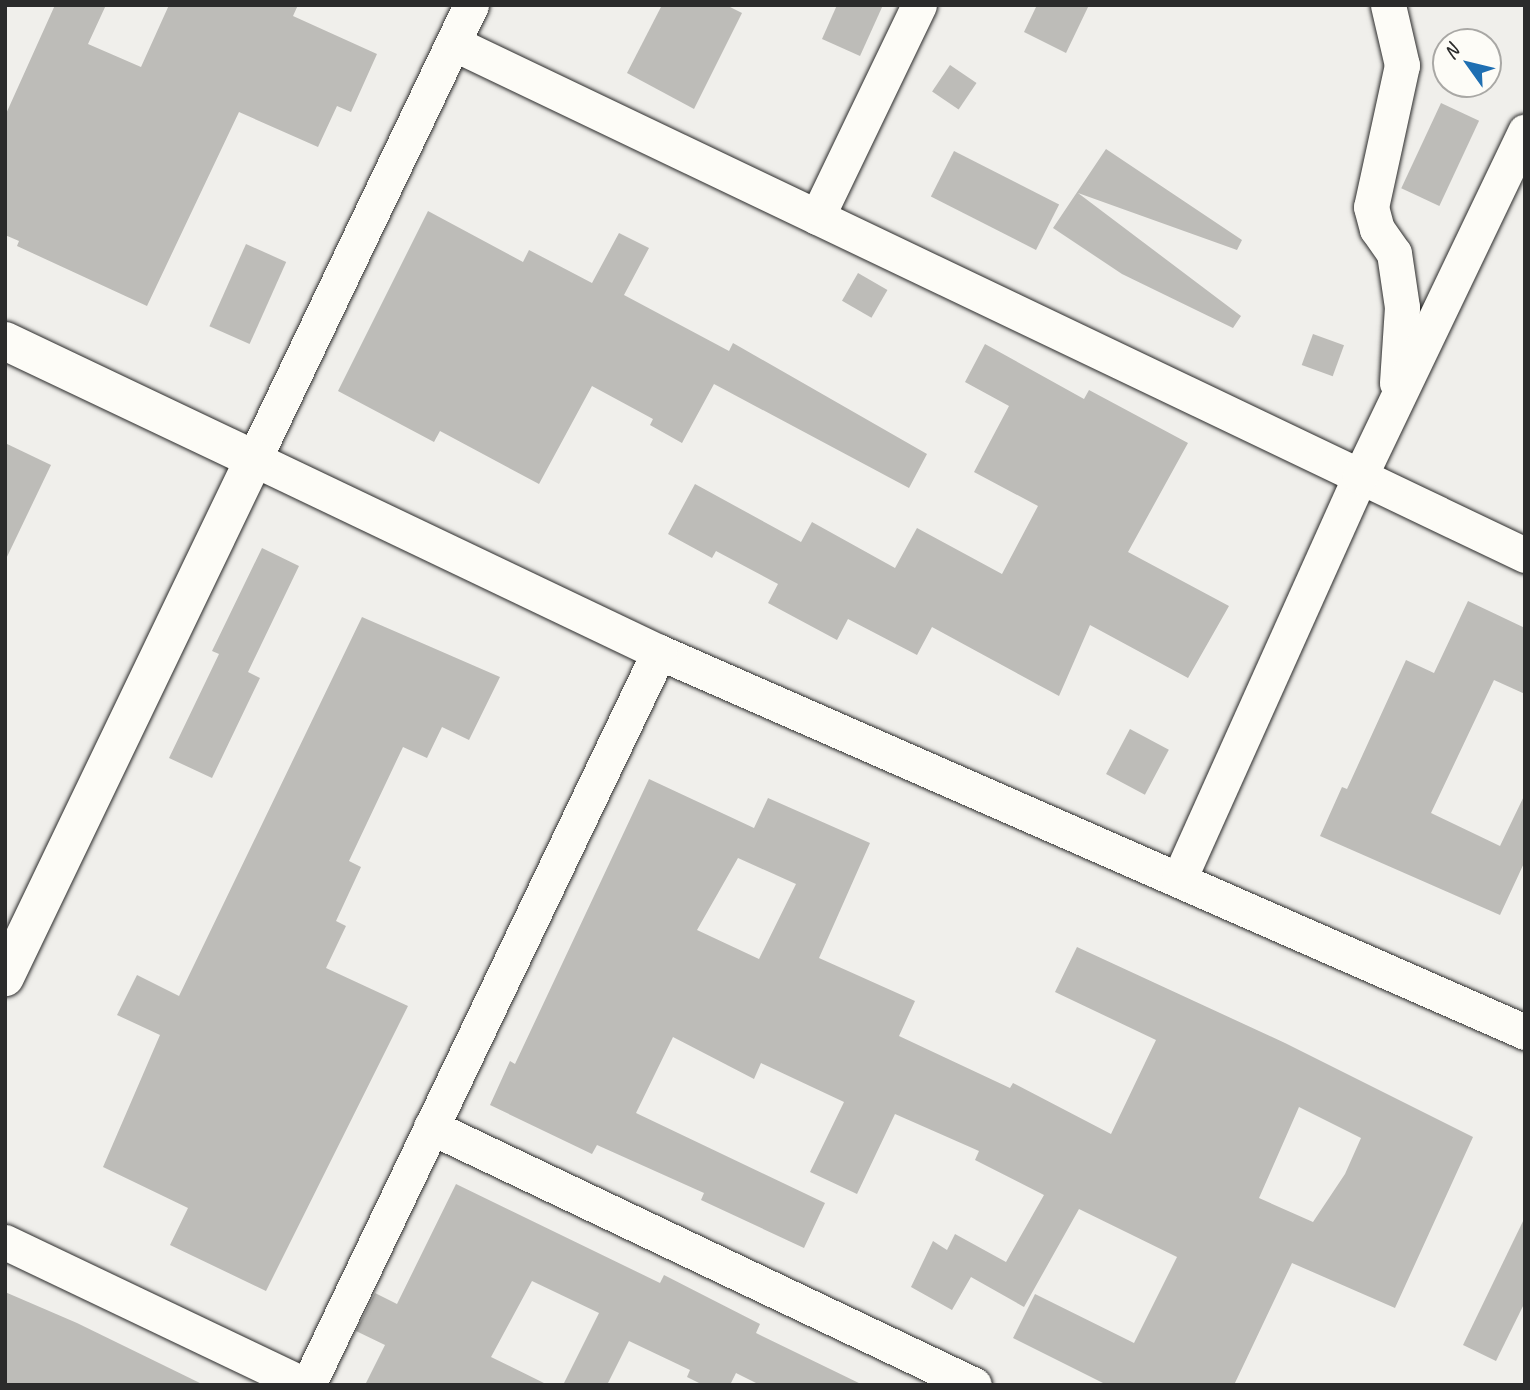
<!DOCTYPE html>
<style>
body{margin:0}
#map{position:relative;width:1530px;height:1390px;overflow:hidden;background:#f0efeb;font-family:Caveat,sans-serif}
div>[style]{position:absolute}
.building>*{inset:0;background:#bdbcb8;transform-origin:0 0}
.roads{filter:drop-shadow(0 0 2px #2b2b2b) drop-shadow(0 0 2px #2b2b2b)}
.street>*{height:35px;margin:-17.5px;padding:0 17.5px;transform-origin:17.5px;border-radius:17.5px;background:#fdfcf7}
.secondary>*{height:38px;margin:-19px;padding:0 19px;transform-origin:19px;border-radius:19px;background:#fdfcf7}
span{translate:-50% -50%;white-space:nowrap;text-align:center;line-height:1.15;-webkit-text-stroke:7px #fdfcf7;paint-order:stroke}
.frame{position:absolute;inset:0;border:7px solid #2b2b2b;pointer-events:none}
.north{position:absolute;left:1432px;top:28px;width:70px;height:70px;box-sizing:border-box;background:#fdfcf7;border:2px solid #a9a8a5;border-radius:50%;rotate:304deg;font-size:19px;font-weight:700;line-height:28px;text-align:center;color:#2b2b2b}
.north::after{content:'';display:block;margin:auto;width:24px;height:32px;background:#1f6fb2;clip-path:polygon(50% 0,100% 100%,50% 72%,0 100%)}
</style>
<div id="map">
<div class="building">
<i style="clip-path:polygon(55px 5px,106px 5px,88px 44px,141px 67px,169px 5px,298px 5px,293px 16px,377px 54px,351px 112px,337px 106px,318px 147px,239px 112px,147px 306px,17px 246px,19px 241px,5px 235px,5px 116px)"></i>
<i style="clip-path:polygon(662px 5px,726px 5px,742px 13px,694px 109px,627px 73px)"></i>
<i style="clip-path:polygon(837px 5px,883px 5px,860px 56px,822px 39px)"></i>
<i style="clip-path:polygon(1037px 5px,1089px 5px,1066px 53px,1024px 32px)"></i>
<i style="left:950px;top:65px;width:32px;height:32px;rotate:34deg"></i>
<i style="left:1441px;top:103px;width:42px;height:94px;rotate:25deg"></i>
<i style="clip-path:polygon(1106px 149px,1242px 240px,1237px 250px,1078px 193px,1241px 316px,1233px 328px,1122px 274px,1053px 228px)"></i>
<i style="left:954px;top:151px;width:118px;height:51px;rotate:27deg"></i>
<i style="clip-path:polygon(428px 211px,523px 262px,529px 250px,592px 283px,619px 233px,649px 248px,624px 295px,729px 351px,733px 343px,927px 454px,909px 488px,714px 384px,682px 443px,650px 425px,653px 419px,592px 386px,539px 484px,440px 431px,434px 442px,338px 391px)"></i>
<i style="left:246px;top:244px;width:44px;height:90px;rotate:24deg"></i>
<i style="left:858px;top:273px;width:34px;height:32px;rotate:30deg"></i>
<i style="left:1313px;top:334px;width:33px;height:33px;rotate:20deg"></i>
<i style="clip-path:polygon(985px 344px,1084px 399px,1089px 390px,1188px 443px,1128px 552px,1229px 606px,1188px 678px,1090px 625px,1059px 696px,932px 627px,917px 655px,848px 619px,837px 640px,768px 603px,778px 584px,716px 551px,712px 558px,668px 534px,695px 484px,801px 542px,812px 522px,895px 568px,917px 528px,1002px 574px,1038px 506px,974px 472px,1009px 406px,965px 382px)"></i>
<i style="clip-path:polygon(5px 443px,51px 465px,5px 561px)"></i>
<i style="clip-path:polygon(262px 548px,299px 566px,248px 672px,260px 678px,212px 778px,169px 758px,219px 654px,212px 651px)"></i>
<i style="clip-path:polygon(1468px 601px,1525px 628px,1525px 694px,1494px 680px,1431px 813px,1500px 846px,1525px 794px,1525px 861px,1500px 915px,1320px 836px,1342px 787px,1347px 789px,1406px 660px,1434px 673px)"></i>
<i style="clip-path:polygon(362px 617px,500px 677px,469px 740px,442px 727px,427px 758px,403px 747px,349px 861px,361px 867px,336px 921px,346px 926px,326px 968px,408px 1006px,266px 1291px,170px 1245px,188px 1208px,103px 1167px,160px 1035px,117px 1015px,137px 975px,179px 996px)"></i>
<i style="left:1130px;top:729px;width:44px;height:51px;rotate:28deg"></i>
<i style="clip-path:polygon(evenodd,649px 779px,754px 828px,768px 798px,870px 843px,819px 958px,915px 1001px,899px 1036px,1010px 1088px,1013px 1083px,1111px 1134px,1156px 1040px,1055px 992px,1077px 947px,1285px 1043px,1473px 1137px,1395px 1308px,1292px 1263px,1234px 1385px,1107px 1385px,1013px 1338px,1035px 1294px,1134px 1343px,1177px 1257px,1079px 1209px,1024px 1307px,971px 1277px,952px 1310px,911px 1287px,933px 1241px,947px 1250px,955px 1234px,1006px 1262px,1044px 1195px,975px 1160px,979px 1151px,895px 1114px,857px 1194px,810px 1172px,844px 1102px,761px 1063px,754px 1079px,673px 1037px,636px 1113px,825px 1203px,804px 1248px,701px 1200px,704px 1193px,597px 1145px,592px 1154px,490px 1105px,510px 1061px,515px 1064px,649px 779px,738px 858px,796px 884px,759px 959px,697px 930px,738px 858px,649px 779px,1299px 1107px,1361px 1138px,1345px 1174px,1313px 1222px,1259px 1198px,1299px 1107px)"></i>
<i style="clip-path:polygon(456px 1184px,660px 1283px,664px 1275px,709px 1298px,760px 1324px,756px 1333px,863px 1385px,760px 1385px,736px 1373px,730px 1385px,703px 1385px,687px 1377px,690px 1370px,629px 1341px,607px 1385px,563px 1385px,599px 1313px,532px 1281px,491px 1357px,548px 1385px,365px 1385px,385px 1345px,356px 1331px,375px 1293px,397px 1304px)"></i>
<i style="clip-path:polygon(1525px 1217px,1525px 1302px,1496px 1361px,1463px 1345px)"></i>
<i style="clip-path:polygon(5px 1292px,77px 1323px,204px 1385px,5px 1385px)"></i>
</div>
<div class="roads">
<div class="street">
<i style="left:471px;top:5px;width:503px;rotate:115.55deg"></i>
<i style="left:254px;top:459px;width:449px;rotate:25.5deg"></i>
<i style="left:659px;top:652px;width:946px;rotate:23.69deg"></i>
<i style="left:1388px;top:5px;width:62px;rotate:76.9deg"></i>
<i style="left:1402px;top:65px;width:145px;rotate:102.3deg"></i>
<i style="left:1371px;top:207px;width:23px;rotate:75deg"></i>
<i style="left:1377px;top:229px;width:29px;rotate:55deg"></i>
<i style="left:1394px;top:253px;width:55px;rotate:81.6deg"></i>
<i style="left:1402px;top:307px;width:76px;rotate:93.8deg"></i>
<i style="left:453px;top:43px;width:1188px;rotate:25.53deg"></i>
<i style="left:817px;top:217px;width:235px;rotate:-64.3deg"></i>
<i style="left:1179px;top:879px;width:442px;rotate:-65.8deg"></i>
<i style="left:1360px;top:476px;width:382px;rotate:-64.4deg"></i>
<i style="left:431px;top:1127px;width:601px;rotate:25.41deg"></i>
<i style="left:5px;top:1242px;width:332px;rotate:25.5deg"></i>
<i style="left:308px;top:1385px;width:813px;rotate:-64.41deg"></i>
</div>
<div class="secondary">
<i style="left:5px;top:341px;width:276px;rotate:25.4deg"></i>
<i style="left:254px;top:459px;width:575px;rotate:115.67deg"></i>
</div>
</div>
<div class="frame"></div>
<div class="north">N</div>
</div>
